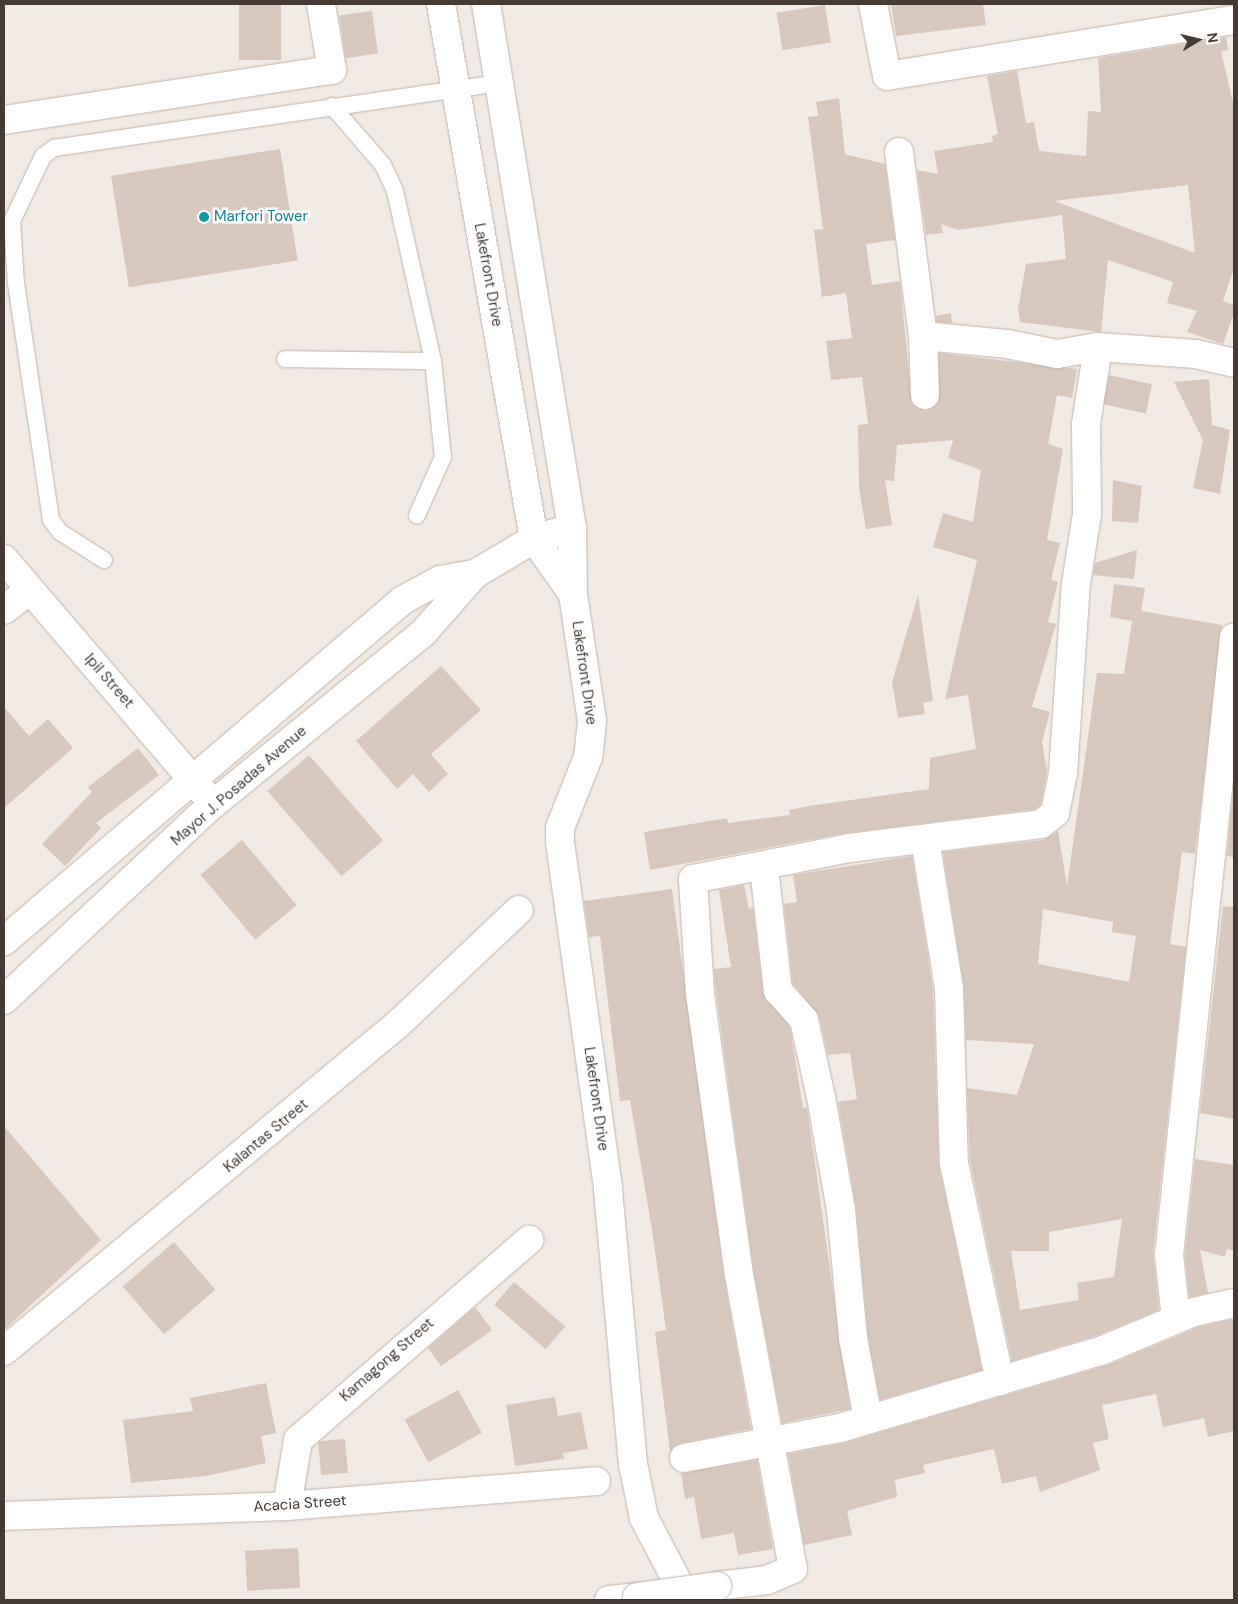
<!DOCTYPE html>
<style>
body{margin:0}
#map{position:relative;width:1238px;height:1604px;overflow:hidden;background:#f2ebe5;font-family:"DM Sans",sans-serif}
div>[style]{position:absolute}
.building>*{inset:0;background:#d7c7bd;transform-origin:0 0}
.roads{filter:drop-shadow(0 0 1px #c1b4aa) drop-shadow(0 0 1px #c1b4aa)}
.service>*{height:16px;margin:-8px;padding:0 8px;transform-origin:8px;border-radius:8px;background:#fff}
.minor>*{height:28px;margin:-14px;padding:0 14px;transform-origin:14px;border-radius:14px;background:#fff}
.tertiary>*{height:28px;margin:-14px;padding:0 14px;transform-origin:14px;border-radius:14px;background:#fff}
.bridges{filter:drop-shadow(0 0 1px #c1b4aa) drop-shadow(0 0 1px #c1b4aa)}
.minor-bridge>*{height:28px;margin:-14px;padding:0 14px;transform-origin:14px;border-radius:14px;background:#fff}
.dots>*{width:14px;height:14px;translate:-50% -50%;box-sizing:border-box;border:2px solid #fff;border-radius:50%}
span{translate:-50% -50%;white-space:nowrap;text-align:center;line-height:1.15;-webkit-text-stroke:5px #fff;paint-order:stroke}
.culture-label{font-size:15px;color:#0d838f}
.left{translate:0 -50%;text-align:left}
.street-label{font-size:15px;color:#453b34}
.frame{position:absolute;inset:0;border:5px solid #453b34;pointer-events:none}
.north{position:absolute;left:1173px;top:15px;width:50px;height:50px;-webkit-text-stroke:4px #fff;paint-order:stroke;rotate:81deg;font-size:14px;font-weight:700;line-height:20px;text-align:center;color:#453b34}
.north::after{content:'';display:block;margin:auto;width:18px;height:22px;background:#453b34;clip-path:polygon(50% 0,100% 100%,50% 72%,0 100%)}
</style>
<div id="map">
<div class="building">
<i style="left:239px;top:4px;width:42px;height:56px"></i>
<i style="clip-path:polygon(891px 4px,983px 4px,986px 25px,896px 36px)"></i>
<i style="left:825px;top:5px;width:38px;height:49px;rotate:81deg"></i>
<i style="left:372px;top:11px;width:43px;height:33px;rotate:82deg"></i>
<i style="clip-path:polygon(evenodd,1226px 37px,1228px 50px,1221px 51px,1234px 107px,1234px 268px,1223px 301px,1234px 305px,1234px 313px,1223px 344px,1187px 332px,1197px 311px,1167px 303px,1173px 282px,1108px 260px,1101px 332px,1020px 322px,1018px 309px,1026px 264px,1066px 259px,1062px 215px,958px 230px,941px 224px,943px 233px,926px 235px,917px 170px,938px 174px,934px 151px,993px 142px,992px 136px,998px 134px,987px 76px,1017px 71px,1026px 123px,1034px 122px,1039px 151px,1086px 156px,1088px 111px,1101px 112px,1098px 58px,1226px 37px,1188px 185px,1195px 253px,1054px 201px,1188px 185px)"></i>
<i style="clip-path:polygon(839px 98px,845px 154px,885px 164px,895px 240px,866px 244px,872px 285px,900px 281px,912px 404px,926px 411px,938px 403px,939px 353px,1077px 369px,1072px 398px,1057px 395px,1048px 444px,1063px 449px,1047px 540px,1060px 543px,1051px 580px,1058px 582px,1048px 622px,1056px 624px,1032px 707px,1050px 712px,1042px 742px,1047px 771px,1041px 804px,1035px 809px,846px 833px,650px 870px,644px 832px,727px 818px,728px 823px,790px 815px,789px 810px,809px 806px,929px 789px,930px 758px,976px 749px,968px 695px,945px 699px,977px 560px,933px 547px,943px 513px,973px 522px,981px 470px,948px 458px,953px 440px,897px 445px,894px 481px,885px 480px,892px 525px,866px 529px,859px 488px,858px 425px,868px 424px,862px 377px,831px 380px,826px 341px,852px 338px,846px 293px,822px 297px,814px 230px,823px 229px,808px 117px,818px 116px,816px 102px)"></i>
<i style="left:280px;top:149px;width:113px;height:171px;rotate:81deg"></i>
<i style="clip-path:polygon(951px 313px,952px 323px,937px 322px,936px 316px)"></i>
<i style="left:1109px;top:375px;width:44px;height:30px;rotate:12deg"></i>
<i style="clip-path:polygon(1209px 379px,1212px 425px,1230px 430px,1220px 494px,1193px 488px,1203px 440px,1174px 382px)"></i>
<i style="clip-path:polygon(1113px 480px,1142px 486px,1138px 523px,1112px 521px)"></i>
<i style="clip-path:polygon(1137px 550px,1134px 579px,1093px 575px,1095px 563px)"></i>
<i style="clip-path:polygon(evenodd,1114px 584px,1145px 588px,1141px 611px,1222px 625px,1195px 854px,1182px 852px,1170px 944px,1186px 947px,1153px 1253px,1159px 1310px,1098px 1335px,1012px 1361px,970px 1161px,967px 1088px,1017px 1095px,1034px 1044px,966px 1040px,964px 987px,943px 852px,1043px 840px,1058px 831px,1067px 886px,1097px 673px,1124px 674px,1132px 621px,1110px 617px,1114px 584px,1043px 909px,1113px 922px,1112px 932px,1136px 936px,1129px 982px,1038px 964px,1043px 909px,1114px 584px,1122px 1219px,1114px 1277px,1077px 1283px,1079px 1300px,1020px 1310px,1011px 1251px,1049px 1251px,1049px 1232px,1122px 1219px)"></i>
<i style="clip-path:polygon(918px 595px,933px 701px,923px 703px,925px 714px,898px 718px,892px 682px)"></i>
<i style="clip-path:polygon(441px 666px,481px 710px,431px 754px,448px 774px,429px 792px,413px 774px,397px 789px,356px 741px)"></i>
<i style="clip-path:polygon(4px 707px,29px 736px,48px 719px,73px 748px,4px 808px)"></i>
<i style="clip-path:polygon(138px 748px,159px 775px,96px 823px,101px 828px,65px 866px,42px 844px,92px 792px,88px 787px)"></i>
<i style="left:309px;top:755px;width:113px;height:55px;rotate:49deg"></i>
<i style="clip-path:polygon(1234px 784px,1234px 857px,1227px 856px)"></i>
<i style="left:242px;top:840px;width:85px;height:54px;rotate:50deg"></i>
<i style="clip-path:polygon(912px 856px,933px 990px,939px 1166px,982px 1370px,880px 1400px,868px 1336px,856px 1207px,838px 1102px,857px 1099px,850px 1053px,828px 1055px,819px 1016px,793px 984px,784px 904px,797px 902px,793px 875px)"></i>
<i style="clip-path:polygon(744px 885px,749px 909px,753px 908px,763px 993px,790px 1027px,803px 1108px,807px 1107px,850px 1409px,782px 1423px,754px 1273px,716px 992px,714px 969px,731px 967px,719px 890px)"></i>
<i style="clip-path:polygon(672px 889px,724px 1277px,751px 1429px,681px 1443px,670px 1451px,655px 1332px,666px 1330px,653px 1236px,630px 1100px,620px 1101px,600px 936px,589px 937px,584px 901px)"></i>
<i style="clip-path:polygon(1223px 906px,1234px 907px,1234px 1119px,1200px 1113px)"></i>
<i style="clip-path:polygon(4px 1126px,101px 1240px,4px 1330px)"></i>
<i style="clip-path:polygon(1195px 1159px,1234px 1165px,1234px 1251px,1227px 1249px,1225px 1257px,1200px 1250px,1208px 1293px,1189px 1297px,1185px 1255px)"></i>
<i style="left:174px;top:1242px;width:63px;height:68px;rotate:49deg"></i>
<i style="left:514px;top:1282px;width:68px;height:30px;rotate:41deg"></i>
<i style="clip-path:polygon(475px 1307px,492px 1330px,441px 1366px,428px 1348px)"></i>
<i style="clip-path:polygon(1234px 1319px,1234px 1431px,1208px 1437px,1204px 1418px,1163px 1427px,1156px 1394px,1102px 1405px,1109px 1439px,1093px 1443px,1100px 1470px,1040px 1492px,1036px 1476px,1002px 1484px,994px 1449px,923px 1465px,925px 1473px,895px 1480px,897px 1497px,847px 1511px,852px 1535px,804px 1545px,788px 1454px,844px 1443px,1108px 1365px,1199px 1327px)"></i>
<i style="clip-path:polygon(266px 1383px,276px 1433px,261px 1436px,266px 1463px,206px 1476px,131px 1483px,123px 1420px,193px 1411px,190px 1398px)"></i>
<i style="left:458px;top:1390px;width:49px;height:61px;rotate:61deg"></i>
<i style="clip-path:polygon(555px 1397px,558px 1416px,581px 1412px,588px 1449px,563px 1453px,564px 1459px,515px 1466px,506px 1405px)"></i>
<i style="left:345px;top:1439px;width:34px;height:27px;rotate:85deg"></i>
<i style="clip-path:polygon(757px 1460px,773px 1549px,738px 1555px,734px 1533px,701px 1539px,694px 1497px,685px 1499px,681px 1473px)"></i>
<i style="left:298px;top:1548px;width:40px;height:53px;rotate:87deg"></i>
</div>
<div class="roads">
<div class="service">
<i style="left:332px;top:106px;width:78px;rotate:49.2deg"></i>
<i style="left:383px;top:165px;width:29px;rotate:65deg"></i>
<i style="left:395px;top:191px;width:174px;rotate:77.4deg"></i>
<i style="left:433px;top:361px;width:97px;rotate:84.1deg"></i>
<i style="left:443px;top:457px;width:64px;rotate:114.1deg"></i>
<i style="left:285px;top:359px;width:148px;rotate:0.8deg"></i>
<i style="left:104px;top:560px;width:52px;rotate:-147.5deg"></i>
<i style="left:60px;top:532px;width:15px;rotate:-127deg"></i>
<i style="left:51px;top:520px;width:240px;rotate:-98.4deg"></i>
<i style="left:16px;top:283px;width:62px;rotate:-93.7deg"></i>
<i style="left:12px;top:221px;width:72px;rotate:-64.5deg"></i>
<i style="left:43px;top:156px;width:14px;rotate:-36deg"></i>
<i style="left:54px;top:148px;width:450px;rotate:-8.3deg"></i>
</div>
<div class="minor">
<i style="left:873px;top:4px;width:73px;rotate:79deg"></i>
<i style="left:887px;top:76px;width:351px;rotate:-9.2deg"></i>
<i style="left:4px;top:120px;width:332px;rotate:-8.7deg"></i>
<i style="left:332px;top:70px;width:67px;rotate:-99.5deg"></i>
<i style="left:899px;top:152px;width:186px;rotate:82.6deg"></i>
<i style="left:925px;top:395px;width:59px;rotate:-91.9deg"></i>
<i style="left:923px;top:336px;width:84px;rotate:5.4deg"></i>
<i style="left:1007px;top:344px;width:51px;rotate:11.3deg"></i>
<i style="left:1057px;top:354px;width:42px;rotate:-9.7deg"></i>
<i style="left:4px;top:559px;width:305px;rotate:49.5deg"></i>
<i style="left:4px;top:610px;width:31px;rotate:-38deg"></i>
<i style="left:925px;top:839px;width:152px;rotate:80.9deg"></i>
<i style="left:949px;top:989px;width:174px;rotate:88.4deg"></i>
<i style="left:954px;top:1163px;width:223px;rotate:78.1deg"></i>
<i style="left:764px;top:868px;width:124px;rotate:83.5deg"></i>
<i style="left:778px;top:991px;width:39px;rotate:48deg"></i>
<i style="left:804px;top:1020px;width:79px;rotate:77.6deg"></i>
<i style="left:821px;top:1097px;width:115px;rotate:80deg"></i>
<i style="left:841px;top:1210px;width:129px;rotate:84.6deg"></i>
<i style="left:853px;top:1338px;width:82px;rotate:79.5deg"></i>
<i style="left:4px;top:941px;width:525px;rotate:-40.52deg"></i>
<i style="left:403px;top:600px;width:42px;rotate:-28.4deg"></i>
<i style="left:440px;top:580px;width:36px;rotate:-10deg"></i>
<i style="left:475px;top:574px;width:69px;rotate:-30.7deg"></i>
<i style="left:534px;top:539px;width:40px;rotate:-16deg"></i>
<i style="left:4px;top:1000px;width:285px;rotate:-43.2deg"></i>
<i style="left:212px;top:805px;width:274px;rotate:-39.2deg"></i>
<i style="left:424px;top:632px;width:77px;rotate:-48.7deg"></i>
<i style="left:1176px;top:1319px;width:64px;rotate:-96.2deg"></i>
<i style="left:1169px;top:1255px;width:621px;rotate:-84deg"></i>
<i style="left:4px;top:1351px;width:512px;rotate:-39.69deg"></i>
<i style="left:398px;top:1024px;width:166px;rotate:-43.3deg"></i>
<i style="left:684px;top:1458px;width:159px;rotate:-10.9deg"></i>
<i style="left:840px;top:1428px;width:274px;rotate:-16.5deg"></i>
<i style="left:1103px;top:1350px;width:99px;rotate:-22.7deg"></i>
<i style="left:1194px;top:1312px;width:41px;rotate:-12.7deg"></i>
<i style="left:287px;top:1506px;width:67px;rotate:-80.5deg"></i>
<i style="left:298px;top:1440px;width:306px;rotate:-40.9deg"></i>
<i style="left:4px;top:1516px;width:283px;rotate:-2deg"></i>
<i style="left:287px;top:1506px;width:310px;rotate:-4.6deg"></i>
<i style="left:717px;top:1586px;width:50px;rotate:-6.8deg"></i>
<i style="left:767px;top:1580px;width:28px;rotate:-23deg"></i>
<i style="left:793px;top:1569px;width:299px;rotate:-100.4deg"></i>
<i style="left:739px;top:1275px;width:284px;rotate:-97.9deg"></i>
<i style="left:700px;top:994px;width:115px;rotate:-93.5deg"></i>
<i style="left:693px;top:879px;width:159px;rotate:-11.2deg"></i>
<i style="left:849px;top:848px;width:193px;rotate:-7.1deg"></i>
<i style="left:1041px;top:824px;width:18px;rotate:-38deg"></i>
<i style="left:1055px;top:813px;width:41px;rotate:-78.7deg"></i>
<i style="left:1063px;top:773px;width:189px;rotate:-86.1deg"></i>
<i style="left:1076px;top:584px;width:71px;rotate:-81.1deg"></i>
<i style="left:1087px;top:514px;width:90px;rotate:-90.6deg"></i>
<i style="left:1086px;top:424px;width:78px;rotate:-81.1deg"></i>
<i style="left:1098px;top:347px;width:98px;rotate:4.1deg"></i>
<i style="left:1196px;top:354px;width:39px;rotate:13deg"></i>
<i style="left:609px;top:1600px;width:28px;rotate:-6deg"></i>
</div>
<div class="tertiary">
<i style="left:441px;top:4px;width:543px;rotate:80.14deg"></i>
<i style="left:534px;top:539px;width:67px;rotate:54.7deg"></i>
<i style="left:486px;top:4px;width:531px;rotate:80.68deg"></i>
<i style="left:572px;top:528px;width:66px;rotate:89.1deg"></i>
<i style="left:573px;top:594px;width:128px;rotate:81.5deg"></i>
<i style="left:592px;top:721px;width:36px;rotate:96deg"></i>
<i style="left:588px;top:757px;width:76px;rotate:111.5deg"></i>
<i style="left:560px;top:828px;width:14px;rotate:90deg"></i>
<i style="left:560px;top:842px;width:351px;rotate:82.1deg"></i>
<i style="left:608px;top:1190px;width:275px;rotate:84.8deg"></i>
<i style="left:633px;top:1464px;width:55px;rotate:78.5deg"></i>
<i style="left:644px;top:1518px;width:93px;rotate:62.3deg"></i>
</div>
</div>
<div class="bridges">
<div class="minor-bridge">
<i style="left:637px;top:1597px;width:81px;rotate:-7.8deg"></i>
</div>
</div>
<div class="dots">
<i style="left:204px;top:217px;background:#0f9aa8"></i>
</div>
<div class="culture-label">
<span class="left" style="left:214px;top:217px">Marfori Tower</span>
</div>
<div class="street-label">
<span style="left:488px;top:275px;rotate:80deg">Lakefront Drive</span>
<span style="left:584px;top:673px;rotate:82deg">Lakefront Drive</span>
<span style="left:109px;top:681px;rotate:49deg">Ipil Street</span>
<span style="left:239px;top:786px;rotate:-41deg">Mayor J. Posadas Avenue</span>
<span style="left:596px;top:1099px;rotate:82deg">Lakefront Drive</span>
<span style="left:266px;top:1136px;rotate:-40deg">Kalantas Street</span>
<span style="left:387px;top:1360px;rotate:-41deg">Kamagong Street</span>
<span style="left:300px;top:1504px;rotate:-4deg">Acacia Street</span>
</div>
<div class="frame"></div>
<div class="north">N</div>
</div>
